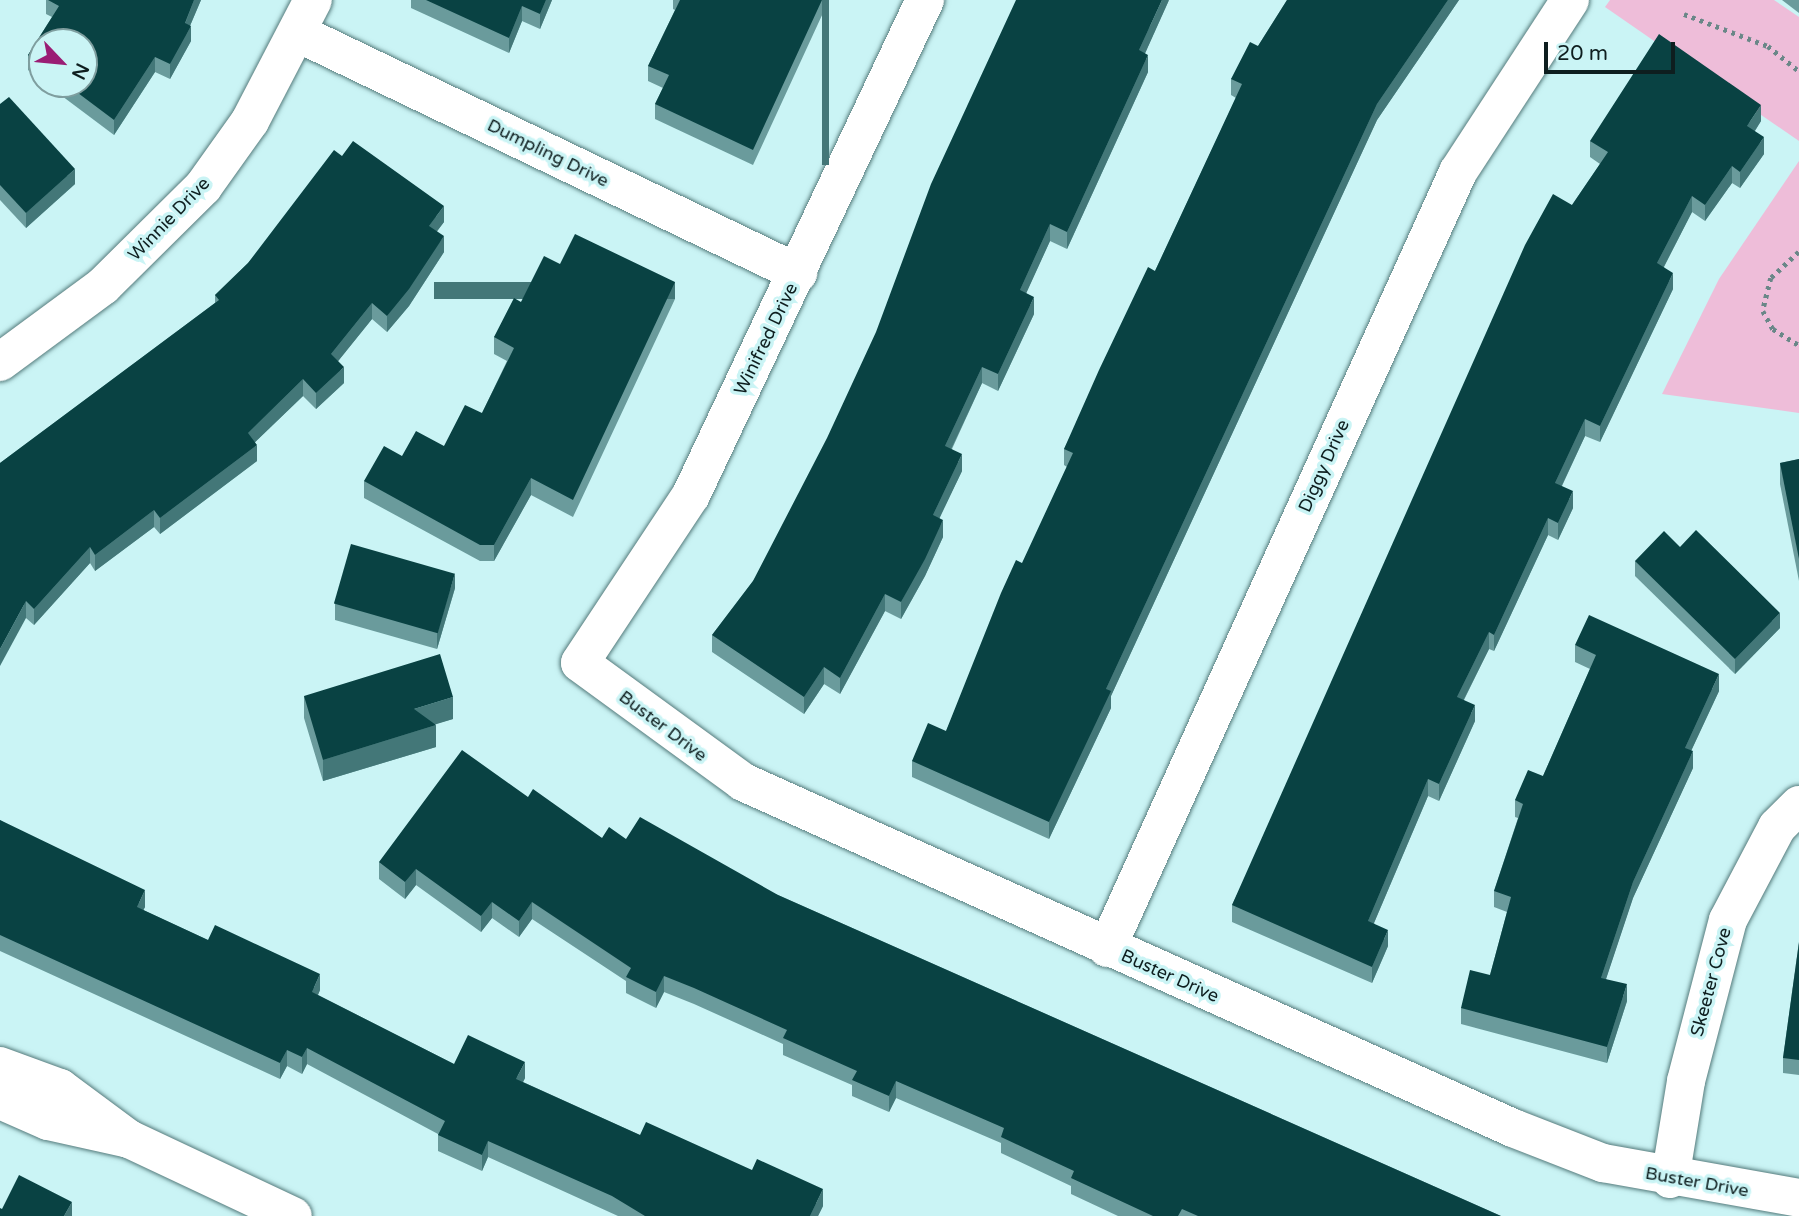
<!DOCTYPE html>
<style>
body{margin:0}
#map{position:relative;width:1799px;height:1216px;overflow:hidden;background:#caf4f5;font-family:"Varela Round",sans-serif}
div>[style]{position:absolute}
.green>*{inset:0;background:#eebdd9}
.path>*{height:4.5px;margin-top:-2.25px;transform-origin:0;background:repeating-linear-gradient(90deg,#6a8788 0 3.5px,transparent 0 8.5px)}
.roads{filter:drop-shadow(0 0 2px #557b7c) drop-shadow(0 0 2px #557b7c)}
.street>*{height:38px;margin:-19px;padding:0 19px;transform-origin:19px;border-radius:19px;background:#fff}
.secondary>*{height:38px;margin:-19px;padding:0 19px;transform-origin:19px;border-radius:19px;background:#fff}
.wall>*{inset:0;background:#6a9b9c}
.shaded-wall>*{inset:0;background:#437778;transform-origin:0 0}
.building>*{inset:0;background:#094243;transform-origin:0 0}
span{translate:-50% -50%;white-space:nowrap;text-align:center;line-height:1.15;-webkit-text-stroke:7px #caf4f5;paint-order:stroke}
.street-label{font-size:18px;color:#0e1e1f}
.north{position:absolute;left:28px;top:28px;width:70px;height:70px;box-sizing:border-box;background:#caf4f5;border:2px solid #7f9e9f;border-radius:50%;rotate:116deg;font-size:19px;font-weight:700;line-height:28px;text-align:center;color:#0e1e1f}
.north::after{content:'';display:block;margin:auto;width:24px;height:32px;background:#9a1d74;clip-path:polygon(50% 0,100% 100%,50% 72%,0 100%)}
.scale{position:absolute;left:1544px;top:42px;width:131px;height:32px;box-sizing:border-box;border:4px solid #0e1e1f;border-top:0;padding-left:9px;font-size:21px;line-height:24px;white-space:nowrap;color:#0e1e1f;-webkit-text-stroke:5px #caf4f5;paint-order:stroke}
</style>
<div id="map">
<div class="green">
<i style="clip-path:polygon(1610px 0,1774px 0,1799px 17px,1799px 141px,1605px 7px)"></i>
<i style="clip-path:polygon(1799px 161px,1799px 413px,1662px 394px,1719px 279px)"></i>
</div>
<div class="path">
<i style="left:1684px;top:14px;width:90px;rotate:20.9deg"></i>
<i style="left:1768px;top:46px;width:40px;rotate:39deg"></i>
<i style="left:1799px;top:252px;width:38px;rotate:137deg"></i>
<i style="left:1771px;top:278px;width:34px;rotate:104deg"></i>
<i style="left:1763px;top:311px;width:21px;rotate:61deg"></i>
<i style="left:1773px;top:329px;width:31px;rotate:32deg"></i>
</div>
<div class="roads">
<div class="street">
<i style="left:925px;top:0;width:548px;rotate:115.3deg"></i>
<i style="left:691px;top:495px;width:201px;rotate:123.5deg"></i>
<i style="left:580px;top:663px;width:202px;rotate:36.1deg"></i>
<i style="left:743px;top:782px;width:844px;rotate:24.2deg"></i>
<i style="left:1513px;top:1128px;width:97px;rotate:21.3deg"></i>
<i style="left:1603px;top:1163px;width:199px;rotate:10.1deg"></i>
<i style="left:298px;top:33px;width:555px;rotate:25.64deg"></i>
<i style="left:0;top:362px;width:128px;rotate:-36.4deg"></i>
<i style="left:103px;top:286px;width:141px;rotate:-44.7deg"></i>
<i style="left:203px;top:187px;width:81px;rotate:-54.5deg"></i>
<i style="left:250px;top:121px;width:136px;rotate:-62.5deg"></i>
<i style="left:1107px;top:948px;width:852px;rotate:-65.66deg"></i>
<i style="left:1458px;top:172px;width:205px;rotate:-56.9deg"></i>
<i style="left:1670px;top:1179px;width:99px;rotate:-80.7deg"></i>
<i style="left:1686px;top:1081px;width:166px;rotate:-75.4deg"></i>
<i style="left:1728px;top:920px;width:105px;rotate:-62.2deg"></i>
<i style="left:1777px;top:827px;width:31px;rotate:-45deg"></i>
</div>
<div class="secondary">
<i style="left:0;top:1066px;width:64px;rotate:20.1deg"></i>
<i style="left:60px;top:1088px;width:86px;rotate:36.5deg"></i>
<i style="left:129px;top:1139px;width:83px;rotate:-167.5deg"></i>
<i style="left:48px;top:1121px;width:52px;rotate:-156.4deg"></i>
<i style="left:129px;top:1139px;width:181px;rotate:25.2deg"></i>
</div>
</div>
<div class="wall">
<i style="clip-path:polygon(46px 0,201px 0,190px 26px,191px 41px,170px 79px,155px 72px,114px 135px,46px 84px,84px 84px,42px 42px,42px 81px,28px 70px,28px 55px,52px 17px,46px 14px)"></i>
<i style="clip-path:polygon(411px 0,552px 0,540px 29px,522px 21px,509px 53px,411px 8px)"></i>
<i style="clip-path:polygon(673px 0,829px 0,753px 165px,655px 119px,655px 104px,663px 88px,648px 81px,648px 66px,675px 10px,673px 9px)"></i>
<i style="clip-path:polygon(1169px 0,1145px 53px,1148px 72px,1067px 249px,1050px 241px,1026px 293px,1034px 314px,998px 391px,982px 383px,952px 449px,962px 471px,939px 518px,943px 537px,925px 576px,901px 619px,885px 611px,840px 694px,824px 684px,804px 714px,712px 652px,712px 635px,753px 581px)"></i>
<i style="clip-path:polygon(1287px 0,1459px 0,1377px 120px,1111px 696px,1111px 708px,1049px 839px,912px 777px,912px 761px,946px 731px,1067px 467px,1064px 465px,1064px 449px,1155px 271px,1236px 98px,1231px 95px,1231px 79px,1258px 46px)"></i>
<i style="clip-path:polygon(1782px 0,1799px 0,1799px 13px)"></i>
<i style="clip-path:polygon(0 104px,75px 184px,26px 228px,0 200px)"></i>
<i style="clip-path:polygon(1761px 121px,1755px 131px,1764px 154px,1740px 188px,1732px 183px,1705px 221px,1692px 212px,1664px 267px,1673px 289px,1600px 442px,1585px 436px,1562px 486px,1573px 508px,1558px 540px,1548px 535px,1494px 651px,1489px 649px,1464px 700px,1475px 721px,1439px 801px,1428px 796px,1374px 923px,1388px 946px,1372px 983px,1232px 922px,1232px 905px,1572px 205px,1600px 164px,1590px 157px,1590px 141px)"></i>
<i style="clip-path:polygon(342px 156px,444px 222px,437px 231px,444px 252px,409px 306px,387px 332px,372px 319px,338px 361px,344px 383px,316px 409px,303px 396px,255px 442px,257px 461px,160px 534px,154px 527px,95px 571px,90px 563px,34px 625px,26px 618px,0 463px,215px 303px,215px 295px,248px 263px)"></i>
<i style="clip-path:polygon(560px 264px,675px 299px,573px 517px,531px 495px,494px 561px,480px 561px,364px 498px,364px 481px,402px 456px,444px 446px,482px 413px,507px 361px,494px 354px,494px 337px,521px 302px)"></i>
<i style="clip-path:polygon(1799px 459px,1799px 581px,1780px 484px,1780px 463px)"></i>
<i style="clip-path:polygon(1680px 547px,1780px 628px,1735px 674px,1635px 576px,1635px 561px)"></i>
<i style="clip-path:polygon(455px 588px,437px 649px,335px 620px,335px 604px)"></i>
<i style="clip-path:polygon(1575px 645px,1719px 691px,1691px 751px,1693px 768px,1633px 898px,1606px 979px,1627px 1001px,1607px 1063px,1461px 1024px,1461px 1008px,1490px 975px,1507px 912px,1494px 907px,1494px 891px,1518px 818px,1515px 817px,1515px 800px,1543px 776px,1590px 669px,1575px 662px)"></i>
<i style="clip-path:polygon(304px 696px,453px 719px,435px 724px,436px 747px,323px 781px,304px 718px)"></i>
<i style="clip-path:polygon(528px 797px,602px 838px,626px 839px,778px 895px,1501px 1216px,1118px 1216px,1071px 1194px,1071px 1186px,1001px 1153px,1001px 1143px,896px 1098px,889px 1112px,852px 1096px,852px 1085px,783px 1055px,783px 1044px,694px 1004px,664px 992px,656px 1008px,626px 993px,626px 981px,532px 919px,519px 937px,492px 918px,481px 932px,416px 885px,405px 899px,379px 879px,379px 862px)"></i>
<i style="clip-path:polygon(0 820px,145px 907px,143px 910px,208px 940px,320px 990px,318px 995px,454px 1064px,525px 1078px,523px 1082px,640px 1135px,823px 1206px,818px 1216px,618px 1216px,488px 1157px,482px 1171px,438px 1151px,438px 1134px,307px 1064px,302px 1074px,287px 1066px,280px 1079px,0 951px)"></i>
<i style="clip-path:polygon(1799px 942px,1799px 1075px,1783px 1073px,1783px 1058px)"></i>
</div>
<div class="shaded-wall">
<i style="clip-path:polygon(194px 0,201px 0,186px 35px,191px 26px,191px 41px,170px 79px,170px 64px)"></i>
<i style="clip-path:polygon(546px 0,552px 0,540px 29px,540px 14px)"></i>
<i style="left:822px;top:0;width:7px;height:165px"></i>
<i style="clip-path:polygon(1162px 0,1169px 0,1139px 67px,1139px 50px)"></i>
<i style="clip-path:polygon(1448px 0,1459px 0,1377px 120px,1111px 696px,1111px 708px,1049px 839px,1049px 822px,1106px 689px,1377px 104px)"></i>
<i style="clip-path:polygon(522px 6px,522px 21px,509px 53px,509px 38px)"></i>
<i style="clip-path:polygon(1148px 55px,1148px 72px,1067px 249px,1067px 232px)"></i>
<i style="clip-path:polygon(155px 57px,155px 72px,114px 135px,114px 120px)"></i>
<i style="clip-path:polygon(1761px 105px,1761px 121px,1747px 143px,1747px 126px)"></i>
<i style="clip-path:polygon(1764px 137px,1764px 154px,1740px 188px,1740px 172px)"></i>
<i style="clip-path:polygon(1732px 166px,1732px 183px,1705px 221px,1705px 205px)"></i>
<i style="clip-path:polygon(75px 169px,75px 184px,26px 228px,26px 213px)"></i>
<i style="clip-path:polygon(1692px 196px,1692px 212px,1657px 280px,1657px 263px)"></i>
<i style="clip-path:polygon(444px 206px,444px 222px,429px 242px,429px 226px)"></i>
<i style="clip-path:polygon(1050px 224px,1050px 241px,1020px 307px,1020px 290px)"></i>
<i style="clip-path:polygon(444px 236px,444px 252px,409px 306px,387px 332px,387px 316px)"></i>
<i style="clip-path:polygon(1673px 273px,1673px 289px,1600px 442px,1600px 426px)"></i>
<i style="left:675px;top:282px;width:17px;height:241px;rotate:90deg"></i>
<i style="clip-path:polygon(1034px 297px,1034px 314px,998px 391px,998px 374px)"></i>
<i style="clip-path:polygon(372px 303px,372px 319px,331px 370px,331px 354px)"></i>
<i style="clip-path:polygon(344px 367px,344px 383px,316px 409px,316px 393px)"></i>
<i style="clip-path:polygon(982px 367px,982px 383px,945px 462px,945px 446px)"></i>
<i style="clip-path:polygon(303px 379px,303px 396px,248px 449px,248px 433px)"></i>
<i style="clip-path:polygon(1585px 419px,1585px 436px,1555px 500px,1555px 483px)"></i>
<i style="clip-path:polygon(257px 445px,257px 461px,160px 534px,160px 518px)"></i>
<i style="clip-path:polygon(962px 454px,962px 471px,933px 532px,933px 515px)"></i>
<i style="clip-path:polygon(531px 478px,531px 495px,494px 561px,494px 545px)"></i>
<i style="clip-path:polygon(1573px 491px,1573px 508px,1558px 540px,1558px 523px)"></i>
<i style="clip-path:polygon(154px 510px,154px 527px,95px 571px,95px 555px)"></i>
<i style="clip-path:polygon(1548px 518px,1548px 535px,1494px 651px,1494px 635px)"></i>
<i style="clip-path:polygon(943px 520px,943px 537px,925px 576px,901px 619px,901px 602px)"></i>
<i style="clip-path:polygon(90px 547px,90px 563px,34px 625px,34px 609px)"></i>
<i style="clip-path:polygon(455px 573px,455px 588px,437px 649px,437px 634px)"></i>
<i style="clip-path:polygon(885px 594px,885px 611px,840px 694px,840px 678px)"></i>
<i style="clip-path:polygon(26px 601px,26px 618px,0 666px,0 649px)"></i>
<i style="clip-path:polygon(1780px 613px,1780px 628px,1735px 674px,1735px 659px)"></i>
<i style="clip-path:polygon(1489px 632px,1489px 649px,1457px 713px,1457px 697px)"></i>
<i style="clip-path:polygon(824px 667px,824px 684px,804px 714px,804px 697px)"></i>
<i style="clip-path:polygon(1719px 674px,1719px 691px,1685px 764px,1685px 748px)"></i>
<i style="clip-path:polygon(453px 697px,453px 719px,414px 731px,414px 709px)"></i>
<i style="clip-path:polygon(1475px 705px,1475px 721px,1439px 801px,1439px 784px)"></i>
<i style="clip-path:polygon(436px 725px,436px 747px,323px 781px,323px 760px)"></i>
<i style="clip-path:polygon(1693px 751px,1693px 768px,1633px 898px,1601px 994px,1601px 978px,1633px 882px)"></i>
<i style="clip-path:polygon(1428px 779px,1428px 796px,1368px 937px,1368px 921px)"></i>
<i style="clip-path:polygon(416px 869px,416px 885px,405px 899px,405px 882px)"></i>
<i style="clip-path:polygon(145px 890px,145px 907px,137px 923px,137px 907px)"></i>
<i style="clip-path:polygon(492px 902px,492px 918px,481px 932px,481px 916px)"></i>
<i style="clip-path:polygon(532px 902px,532px 919px,519px 937px,519px 921px)"></i>
<i style="clip-path:polygon(1388px 930px,1388px 946px,1372px 983px,1372px 967px)"></i>
<i style="clip-path:polygon(320px 974px,320px 990px,312px 1008px,312px 992px)"></i>
<i style="clip-path:polygon(664px 976px,664px 992px,656px 1008px,656px 992px)"></i>
<i style="clip-path:polygon(1627px 984px,1627px 1001px,1607px 1063px,1607px 1047px)"></i>
<i style="clip-path:polygon(307px 1048px,307px 1064px,302px 1074px,302px 1057px)"></i>
<i style="clip-path:polygon(287px 1050px,287px 1066px,280px 1079px,280px 1063px)"></i>
<i style="clip-path:polygon(525px 1062px,525px 1078px,516px 1096px,516px 1079px)"></i>
<i style="clip-path:polygon(896px 1081px,896px 1098px,889px 1112px,889px 1096px)"></i>
<i style="clip-path:polygon(488px 1141px,488px 1157px,482px 1171px,482px 1155px)"></i>
<i style="clip-path:polygon(823px 1189px,823px 1206px,818px 1216px,810px 1216px)"></i>
<i style="clip-path:polygon(72px 1202px,72px 1216px,64px 1216px)"></i>
</div>
<div class="building">
<i style="clip-path:polygon(48px 0,194px 0,185px 23px,191px 26px,170px 64px,155px 57px,114px 120px,66px 84px,84px 84px,84px 42px,42px 42px,42px 66px,28px 55px,59px 6px)"></i>
<i style="clip-path:polygon(426px 0,546px 0,540px 14px,522px 6px,509px 38px)"></i>
<i style="clip-path:polygon(680px 0,822px 0,753px 150px,655px 104px,669px 75px,648px 66px)"></i>
<i style="clip-path:polygon(1016px 0,1162px 0,1139px 50px,1148px 55px,1067px 232px,1050px 224px,1020px 290px,1034px 297px,998px 374px,982px 367px,945px 446px,962px 454px,933px 515px,943px 520px,925px 559px,901px 602px,885px 594px,840px 678px,824px 667px,804px 697px,712px 635px,753px 581px,827px 438px,876px 332px,931px 184px)"></i>
<i style="clip-path:polygon(1287px 0,1448px 0,1377px 104px,1106px 689px,1111px 691px,1049px 822px,912px 761px,928px 723px,946px 731px,1001px 593px,1016px 560px,1022px 563px,1073px 453px,1064px 449px,1099px 370px,1148px 267px,1155px 271px,1242px 84px,1231px 79px,1250px 42px,1258px 46px)"></i>
<i style="clip-path:polygon(1659px 34px,1761px 105px,1747px 126px,1764px 137px,1740px 172px,1732px 166px,1705px 205px,1692px 196px,1657px 263px,1673px 273px,1600px 426px,1585px 419px,1555px 483px,1573px 491px,1558px 523px,1548px 518px,1494px 635px,1489px 632px,1457px 697px,1475px 705px,1439px 784px,1428px 779px,1368px 921px,1388px 930px,1372px 967px,1232px 905px,1525px 245px,1553px 194px,1572px 205px,1608px 152px,1590px 141px)"></i>
<i style="clip-path:polygon(9px 97px,75px 169px,26px 213px,0 185px,0 104px)"></i>
<i style="clip-path:polygon(353px 141px,444px 206px,429px 226px,444px 236px,409px 289px,387px 316px,372px 303px,331px 354px,344px 367px,316px 393px,303px 379px,248px 433px,257px 445px,160px 518px,154px 510px,95px 555px,90px 547px,34px 609px,26px 601px,0 649px,0 463px,219px 300px,215px 295px,248px 263px,334px 150px,342px 156px)"></i>
<i style="clip-path:polygon(575px 234px,675px 282px,573px 500px,531px 478px,494px 545px,480px 545px,364px 481px,384px 446px,402px 456px,416px 431px,444px 446px,465px 405px,482px 413px,514px 348px,494px 337px,514px 298px,521px 302px,544px 256px,560px 264px)"></i>
<i style="clip-path:polygon(1799px 459px,1799px 559px,1780px 463px)"></i>
<i style="clip-path:polygon(1696px 530px,1780px 613px,1735px 659px,1635px 561px,1664px 531px,1680px 547px)"></i>
<i style="left:351px;top:544px;width:108px;height:62px;rotate:16deg"></i>
<i style="clip-path:polygon(1589px 615px,1719px 674px,1685px 748px,1693px 751px,1633px 882px,1601px 978px,1627px 984px,1607px 1047px,1461px 1008px,1470px 970px,1490px 975px,1511px 897px,1494px 891px,1523px 804px,1515px 800px,1528px 770px,1543px 776px,1596px 655px,1575px 645px)"></i>
<i style="clip-path:polygon(440px 654px,453px 697px,414px 709px,436px 725px,323px 760px,304px 696px)"></i>
<i style="clip-path:polygon(462px 750px,528px 797px,533px 789px,602px 838px,609px 827px,626px 839px,640px 817px,778px 895px,1501px 1216px,1198px 1216px,1182px 1209px,1178px 1216px,1153px 1216px,1071px 1178px,1074px 1171px,1001px 1137px,1004px 1128px,896px 1081px,889px 1096px,852px 1080px,857px 1071px,783px 1038px,787px 1030px,694px 988px,664px 976px,656px 992px,626px 977px,631px 968px,532px 902px,519px 921px,492px 902px,481px 916px,416px 869px,405px 882px,379px 862px)"></i>
<i style="clip-path:polygon(0 820px,145px 890px,137px 907px,208px 940px,215px 925px,320px 974px,312px 992px,454px 1064px,468px 1035px,525px 1062px,516px 1079px,640px 1135px,646px 1122px,752px 1170px,757px 1159px,823px 1189px,810px 1216px,645px 1216px,612px 1196px,488px 1141px,482px 1155px,438px 1135px,445px 1121px,307px 1048px,302px 1057px,287px 1050px,280px 1063px,0 935px)"></i>
<i style="clip-path:polygon(1799px 942px,1799px 1060px,1783px 1058px)"></i>
<i style="clip-path:polygon(19px 1175px,72px 1202px,64px 1216px,0 1216px,0 1208px,2px 1209px)"></i>
</div>
<div class="street-label">
<span style="left:548px;top:153px;rotate:26deg">Dumpling Drive</span>
<span style="left:169px;top:219px;rotate:-46deg">Winnie Drive</span>
<span style="left:766px;top:339px;rotate:-64deg">Winifred Drive</span>
<span style="left:1324px;top:466px;rotate:-66deg">Diggy Drive</span>
<span style="left:663px;top:726px;rotate:37deg">Buster Drive</span>
<span style="left:1170px;top:976px;rotate:24deg">Buster Drive</span>
<span style="left:1711px;top:982px;rotate:-75deg">Skeeter Cove</span>
<span style="left:1697px;top:1182px;rotate:10deg">Buster Drive</span>
</div>
<div class="north">N</div>
<div class="scale">20 m</div>
</div>
